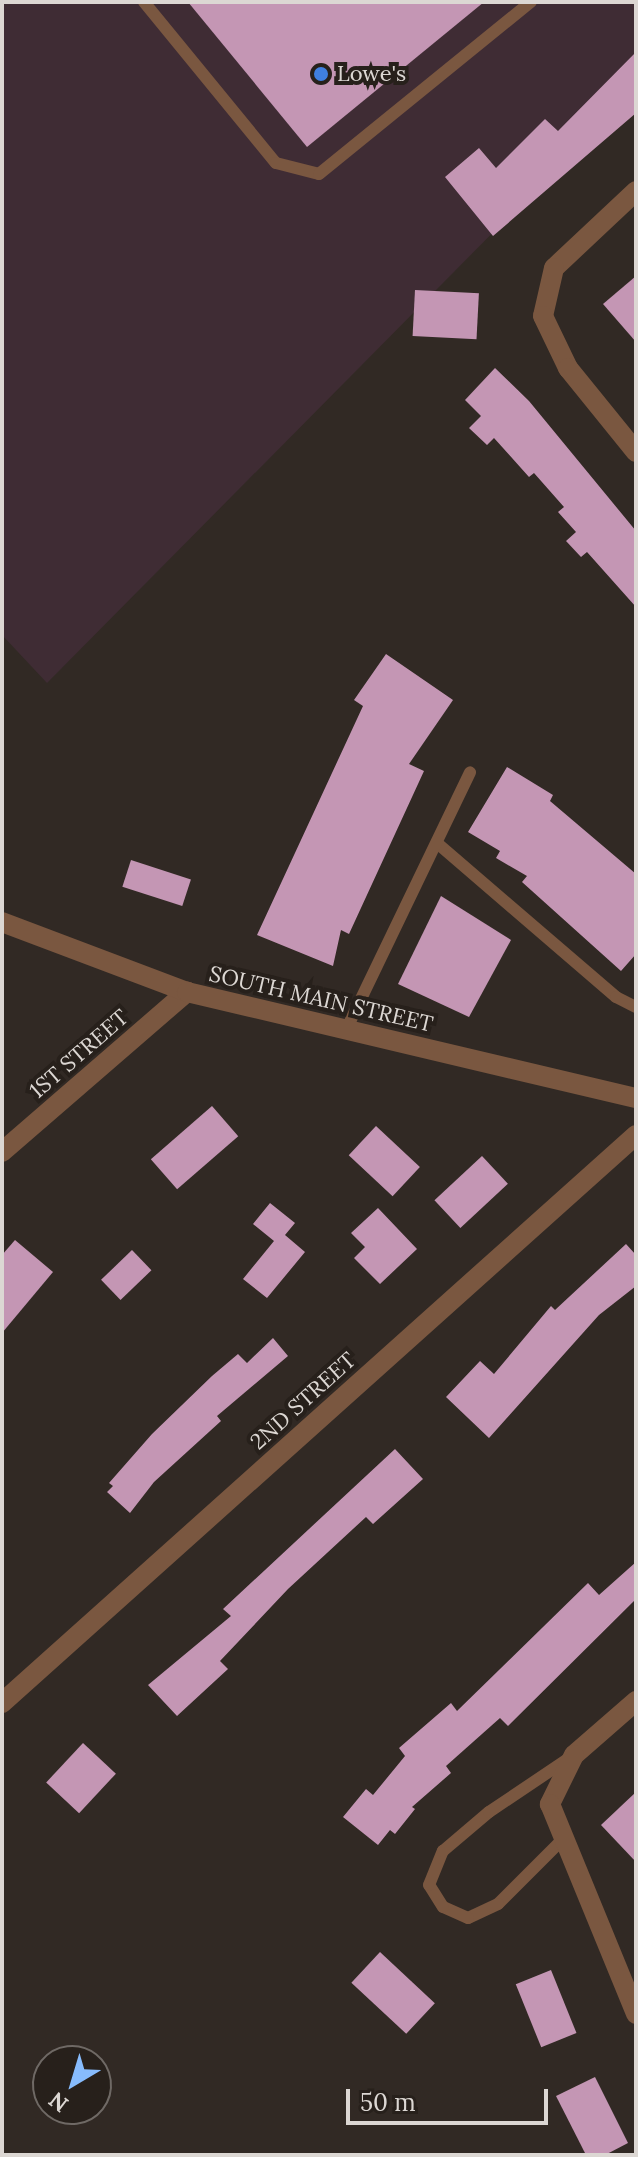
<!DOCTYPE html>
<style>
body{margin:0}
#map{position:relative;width:638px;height:2157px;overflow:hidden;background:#312924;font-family:Lora,serif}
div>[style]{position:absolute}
.commercial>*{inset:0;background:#3f2c34}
.building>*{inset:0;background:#c496b4;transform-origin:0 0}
.service>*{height:12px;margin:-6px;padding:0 6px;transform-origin:6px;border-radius:6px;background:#7a5740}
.minor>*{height:20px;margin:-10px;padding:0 10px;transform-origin:10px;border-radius:10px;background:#7a5740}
.tertiary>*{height:20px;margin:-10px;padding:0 10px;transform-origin:10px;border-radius:10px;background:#7a5740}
.dots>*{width:22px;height:22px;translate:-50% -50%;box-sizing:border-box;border:4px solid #27201b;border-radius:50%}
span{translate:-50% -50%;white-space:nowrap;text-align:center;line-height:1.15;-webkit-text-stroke:8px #27201b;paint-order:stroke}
.poi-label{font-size:22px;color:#dcd7d3}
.left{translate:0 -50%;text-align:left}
.street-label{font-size:22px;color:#dcd7d3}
.frame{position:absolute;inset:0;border:4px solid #dcd7d3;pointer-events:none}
.north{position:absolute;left:32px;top:2045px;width:80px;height:80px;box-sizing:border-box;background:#27201b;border:2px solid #6f6965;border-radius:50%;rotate:218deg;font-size:22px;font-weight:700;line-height:32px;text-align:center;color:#dcd7d3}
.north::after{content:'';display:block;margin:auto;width:28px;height:36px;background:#87bbfc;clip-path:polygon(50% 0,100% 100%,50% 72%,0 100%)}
.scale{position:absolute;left:346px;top:2089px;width:202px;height:36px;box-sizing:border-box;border:4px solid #dcd7d3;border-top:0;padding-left:10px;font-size:24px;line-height:28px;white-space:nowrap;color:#dcd7d3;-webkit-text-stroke:6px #27201b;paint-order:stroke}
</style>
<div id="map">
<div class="commercial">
<i style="clip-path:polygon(2px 2px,636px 2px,636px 88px,47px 683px,2px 635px)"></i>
</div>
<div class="building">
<i style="clip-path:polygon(188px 2px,484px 2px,307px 147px)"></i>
<i style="clip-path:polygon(636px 52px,636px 113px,493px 236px,445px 177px,479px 148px,496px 168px,545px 119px,558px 131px)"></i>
<i style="clip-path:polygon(636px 276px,636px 342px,603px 304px)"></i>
<i style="left:415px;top:290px;width:64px;height:46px;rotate:3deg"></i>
<i style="clip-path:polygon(495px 368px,529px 401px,636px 531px,636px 607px,587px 552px,581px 557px,566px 541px,576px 532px,558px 512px,564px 507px,534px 473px,529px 477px,494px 438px,487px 445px,469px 428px,481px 416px,465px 400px)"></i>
<i style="clip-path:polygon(386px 654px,453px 700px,409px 764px,424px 771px,349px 934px,341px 930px,333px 966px,257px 935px,363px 706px,354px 700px)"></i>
<i style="clip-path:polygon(507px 767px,553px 795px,550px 801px,636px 874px,636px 954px,621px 971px,522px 882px,527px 876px,496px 858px,500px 851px,468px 832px)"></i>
<i style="left:131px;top:860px;width:63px;height:28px;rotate:18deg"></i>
<i style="clip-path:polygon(441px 896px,511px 940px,469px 1017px,398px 984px)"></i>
<i style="left:212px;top:1106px;width:40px;height:81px;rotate:49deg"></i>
<i style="left:376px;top:1126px;width:60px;height:40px;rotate:43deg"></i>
<i style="left:482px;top:1156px;width:38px;height:65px;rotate:47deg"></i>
<i style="clip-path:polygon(270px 1203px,295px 1223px,285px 1235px,305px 1252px,267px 1298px,243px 1279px,274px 1241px,253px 1224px)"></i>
<i style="clip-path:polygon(378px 1208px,417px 1249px,380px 1284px,354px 1258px,365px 1247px,351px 1233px)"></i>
<i style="clip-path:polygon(15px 1240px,53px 1272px,2px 1333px,2px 1255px)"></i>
<i style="clip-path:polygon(626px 1244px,636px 1255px,636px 1286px,599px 1315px,489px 1438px,446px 1397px,480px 1361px,494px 1374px,551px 1306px,555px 1310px)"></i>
<i style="left:132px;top:1250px;width:28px;height:43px;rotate:46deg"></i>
<i style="clip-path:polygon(273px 1338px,288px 1356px,217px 1416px,221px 1421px,154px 1482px,130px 1513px,107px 1492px,113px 1486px,109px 1483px,152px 1434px,212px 1376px,238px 1354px,247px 1363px)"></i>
<i style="clip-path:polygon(395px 1449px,423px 1479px,373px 1524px,366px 1517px,288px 1589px,220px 1661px,228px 1669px,177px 1716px,148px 1685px,231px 1616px,223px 1609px)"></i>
<i style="clip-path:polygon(636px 1562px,636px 1599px,508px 1726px,500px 1718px,446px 1766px,451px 1773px,412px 1807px,415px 1809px,395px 1834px,390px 1830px,378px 1845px,343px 1817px,366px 1789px,373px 1795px,405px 1756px,399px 1748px,451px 1703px,457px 1711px,588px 1583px,599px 1595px)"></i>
<i style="left:83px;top:1743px;width:45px;height:54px;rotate:43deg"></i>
<i style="clip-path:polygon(636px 1792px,636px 1862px,601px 1825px)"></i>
<i style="left:380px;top:1952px;width:75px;height:42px;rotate:43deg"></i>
<i style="left:551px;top:1970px;width:68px;height:38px;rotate:68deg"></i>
<i style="clip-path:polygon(595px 2077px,628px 2143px,605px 2155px,586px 2155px,556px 2096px)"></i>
</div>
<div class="service">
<i style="left:144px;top:2px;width:208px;rotate:50.7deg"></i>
<i style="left:276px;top:163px;width:44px;rotate:14.3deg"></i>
<i style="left:319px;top:174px;width:273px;rotate:-39.1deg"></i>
<i style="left:437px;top:843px;width:236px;rotate:40.7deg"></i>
<i style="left:616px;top:997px;width:22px;rotate:27deg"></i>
<i style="left:346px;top:1030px;width:286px;rotate:-64.3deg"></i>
<i style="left:564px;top:1838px;width:93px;rotate:135deg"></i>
<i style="left:498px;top:1904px;width:33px;rotate:155deg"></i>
<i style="left:468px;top:1918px;width:27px;rotate:-156deg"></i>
<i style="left:443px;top:1907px;width:26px;rotate:-122deg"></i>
<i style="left:429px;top:1885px;width:37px;rotate:-68deg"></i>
<i style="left:443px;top:1851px;width:60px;rotate:-40.3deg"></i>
<i style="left:489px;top:1812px;width:99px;rotate:-33.9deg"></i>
</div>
<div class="minor">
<i style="left:636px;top:191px;width:112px;rotate:136.8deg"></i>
<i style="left:554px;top:268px;width:49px;rotate:102.9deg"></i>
<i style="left:543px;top:316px;width:58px;rotate:64.3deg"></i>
<i style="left:568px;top:368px;width:108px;rotate:51deg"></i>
<i style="left:2px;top:1152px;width:245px;rotate:-40.9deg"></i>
<i style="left:636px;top:1701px;width:82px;rotate:138.9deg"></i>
<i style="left:574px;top:1755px;width:55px;rotate:116.1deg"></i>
<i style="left:550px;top:1804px;width:227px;rotate:67.7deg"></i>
<i style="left:2px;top:1703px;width:851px;rotate:-41.86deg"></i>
</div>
<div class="tertiary">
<i style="left:2px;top:922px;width:198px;rotate:20.7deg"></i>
<i style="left:187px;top:992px;width:461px;rotate:13.3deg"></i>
</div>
<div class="dots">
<i style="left:321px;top:74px;background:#3f7fe0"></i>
</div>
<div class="poi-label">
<span class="left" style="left:337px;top:74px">Lowe's</span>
</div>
<div class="street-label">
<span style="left:321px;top:999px;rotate:13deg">SOUTH MAIN STREET</span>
<span style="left:79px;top:1054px;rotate:-41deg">1ST STREET</span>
<span style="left:303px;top:1401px;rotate:-42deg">2ND STREET</span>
</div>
<div class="frame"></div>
<div class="north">N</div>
<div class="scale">50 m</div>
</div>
